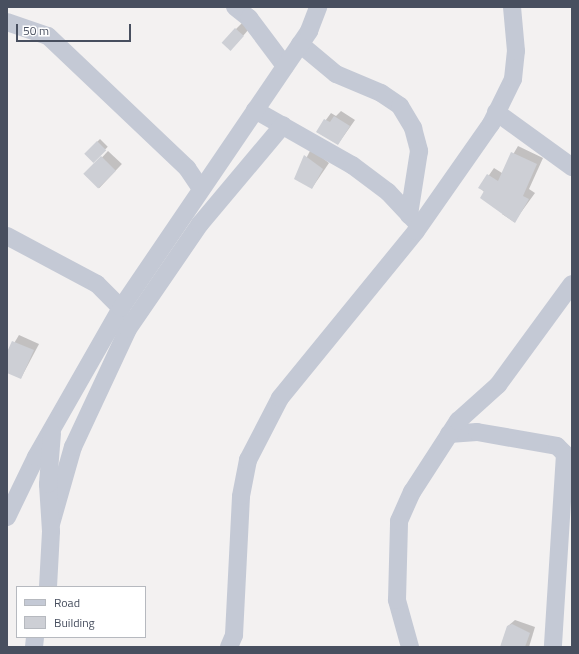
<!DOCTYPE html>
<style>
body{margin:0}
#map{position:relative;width:579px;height:654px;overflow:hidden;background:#f3f1f1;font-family:"Titillium Web",sans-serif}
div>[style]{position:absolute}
.shadow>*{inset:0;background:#0003;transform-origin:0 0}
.building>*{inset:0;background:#cdcfd5;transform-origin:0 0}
.minor>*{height:18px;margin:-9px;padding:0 9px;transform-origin:9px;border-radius:9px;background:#c4c9d5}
span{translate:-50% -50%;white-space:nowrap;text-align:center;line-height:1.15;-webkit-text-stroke:3.5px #fff;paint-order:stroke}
.frame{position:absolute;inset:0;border:8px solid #484f5f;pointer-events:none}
.legend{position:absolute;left:16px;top:586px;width:130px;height:52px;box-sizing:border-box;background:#fff;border:1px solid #b6b9bf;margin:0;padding:5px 7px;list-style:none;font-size:12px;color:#484f5f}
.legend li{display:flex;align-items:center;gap:8px;height:20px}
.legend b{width:20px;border:1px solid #b6b9bf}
.scale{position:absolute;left:16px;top:24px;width:115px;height:18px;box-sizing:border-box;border:2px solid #484f5f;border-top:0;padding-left:5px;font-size:12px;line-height:14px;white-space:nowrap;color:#484f5f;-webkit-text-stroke:3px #fff;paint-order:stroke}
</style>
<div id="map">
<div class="shadow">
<i style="clip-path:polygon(242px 23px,249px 29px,236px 44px,236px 29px)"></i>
<i style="clip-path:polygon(341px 111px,355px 120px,338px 144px,317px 132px,331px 113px,336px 116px)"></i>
<i style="left:100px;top:139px;width:11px;height:21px;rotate:45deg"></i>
<i style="clip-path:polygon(518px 146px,543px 158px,529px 189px,535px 193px,514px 222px,502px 214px,504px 211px,480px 188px,494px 168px,502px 173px)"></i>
<i style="clip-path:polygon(311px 149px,329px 163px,312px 188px,296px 178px)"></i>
<i style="left:108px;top:151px;width:19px;height:33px;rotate:43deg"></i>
<i style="clip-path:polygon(19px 335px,39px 344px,21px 378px,7px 372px,7px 355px)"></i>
<i style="clip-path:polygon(515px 620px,535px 627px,529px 647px,502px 647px,508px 626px)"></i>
</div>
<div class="building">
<i style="left:235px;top:28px;width:12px;height:20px;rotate:42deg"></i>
<i style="clip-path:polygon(334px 116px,350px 126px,338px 145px,316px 132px,324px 119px,330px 122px)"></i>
<i style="left:97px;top:141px;width:13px;height:18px;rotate:45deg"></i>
<i style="clip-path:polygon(511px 152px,537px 164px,523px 196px,529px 199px,515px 223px,480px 198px,484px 191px,478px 188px,487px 174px,498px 181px)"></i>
<i style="clip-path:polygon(304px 155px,323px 169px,312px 189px,294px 179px)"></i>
<i style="left:101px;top:156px;width:21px;height:25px;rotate:45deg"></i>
<i style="clip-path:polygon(12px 341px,34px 350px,21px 379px,7px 373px,7px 352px)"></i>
<i style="clip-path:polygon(512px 624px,530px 633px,525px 647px,500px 647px,507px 626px)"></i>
</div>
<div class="minor">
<i style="left:235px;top:7px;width:18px;rotate:38deg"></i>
<i style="left:249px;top:18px;width:60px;rotate:53.1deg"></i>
<i style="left:7px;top:22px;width:43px;rotate:18.9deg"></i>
<i style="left:48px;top:36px;width:192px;rotate:43.5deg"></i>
<i style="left:187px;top:168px;width:25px;rotate:56deg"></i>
<i style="left:300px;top:44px;width:47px;rotate:39.8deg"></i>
<i style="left:336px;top:74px;width:49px;rotate:22.9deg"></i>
<i style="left:381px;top:93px;width:23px;rotate:34deg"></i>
<i style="left:400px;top:106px;width:26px;rotate:59deg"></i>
<i style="left:413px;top:128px;width:24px;rotate:75deg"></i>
<i style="left:419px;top:151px;width:65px;rotate:98.9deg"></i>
<i style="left:255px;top:110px;width:112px;rotate:29.6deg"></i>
<i style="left:352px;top:165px;width:45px;rotate:36.9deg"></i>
<i style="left:388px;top:192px;width:41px;rotate:47deg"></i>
<i style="left:496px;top:112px;width:94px;rotate:35.9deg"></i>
<i style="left:7px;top:236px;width:102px;rotate:28.1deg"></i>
<i style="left:97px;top:284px;width:34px;rotate:45deg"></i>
<i style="left:449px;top:434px;width:28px;rotate:-4deg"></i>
<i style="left:477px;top:432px;width:81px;rotate:9.9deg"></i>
<i style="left:557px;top:446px;width:11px;rotate:45deg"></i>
<i style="left:565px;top:454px;width:193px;rotate:93.6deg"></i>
<i style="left:7px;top:517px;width:67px;rotate:-64.2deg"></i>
<i style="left:36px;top:457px;width:172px;rotate:-60.3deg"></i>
<i style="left:121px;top:308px;width:335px;rotate:-55.8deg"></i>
<i style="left:309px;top:31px;width:26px;rotate:-69deg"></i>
<i style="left:51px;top:524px;width:80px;rotate:-74.1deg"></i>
<i style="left:73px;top:447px;width:130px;rotate:-65deg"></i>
<i style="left:128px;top:329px;width:127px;rotate:-55.6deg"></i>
<i style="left:200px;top:224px;width:129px;rotate:-50deg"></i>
<i style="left:48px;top:587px;width:56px;rotate:-86.9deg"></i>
<i style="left:51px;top:531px;width:47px;rotate:-93.7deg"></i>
<i style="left:48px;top:484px;width:51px;rotate:-85.5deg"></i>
<i style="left:34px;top:647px;width:10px;rotate:-84deg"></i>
<i style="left:229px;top:647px;width:13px;rotate:-67deg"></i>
<i style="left:234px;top:635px;width:139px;rotate:-87.1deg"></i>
<i style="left:241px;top:496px;width:37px;rotate:-79deg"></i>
<i style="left:248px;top:460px;width:70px;rotate:-62.7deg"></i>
<i style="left:280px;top:398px;width:215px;rotate:-50.8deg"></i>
<i style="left:416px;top:231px;width:131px;rotate:-55deg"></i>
<i style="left:491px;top:124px;width:50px;rotate:-63.9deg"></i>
<i style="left:513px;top:79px;width:28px;rotate:-84deg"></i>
<i style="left:516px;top:51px;width:44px;rotate:-95.2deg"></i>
<i style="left:410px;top:647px;width:49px;rotate:-105.5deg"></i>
<i style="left:397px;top:600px;width:79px;rotate:-88.5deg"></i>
<i style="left:399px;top:521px;width:32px;rotate:-66deg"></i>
<i style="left:412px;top:492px;width:85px;rotate:-57.1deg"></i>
<i style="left:458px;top:421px;width:54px;rotate:-42deg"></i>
<i style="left:498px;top:385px;width:125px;rotate:-53.8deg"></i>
</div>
<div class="frame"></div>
<ul class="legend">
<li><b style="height:5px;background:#c4c9d5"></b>Road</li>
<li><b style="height:11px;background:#cdcfd5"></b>Building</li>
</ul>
<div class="scale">50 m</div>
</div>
